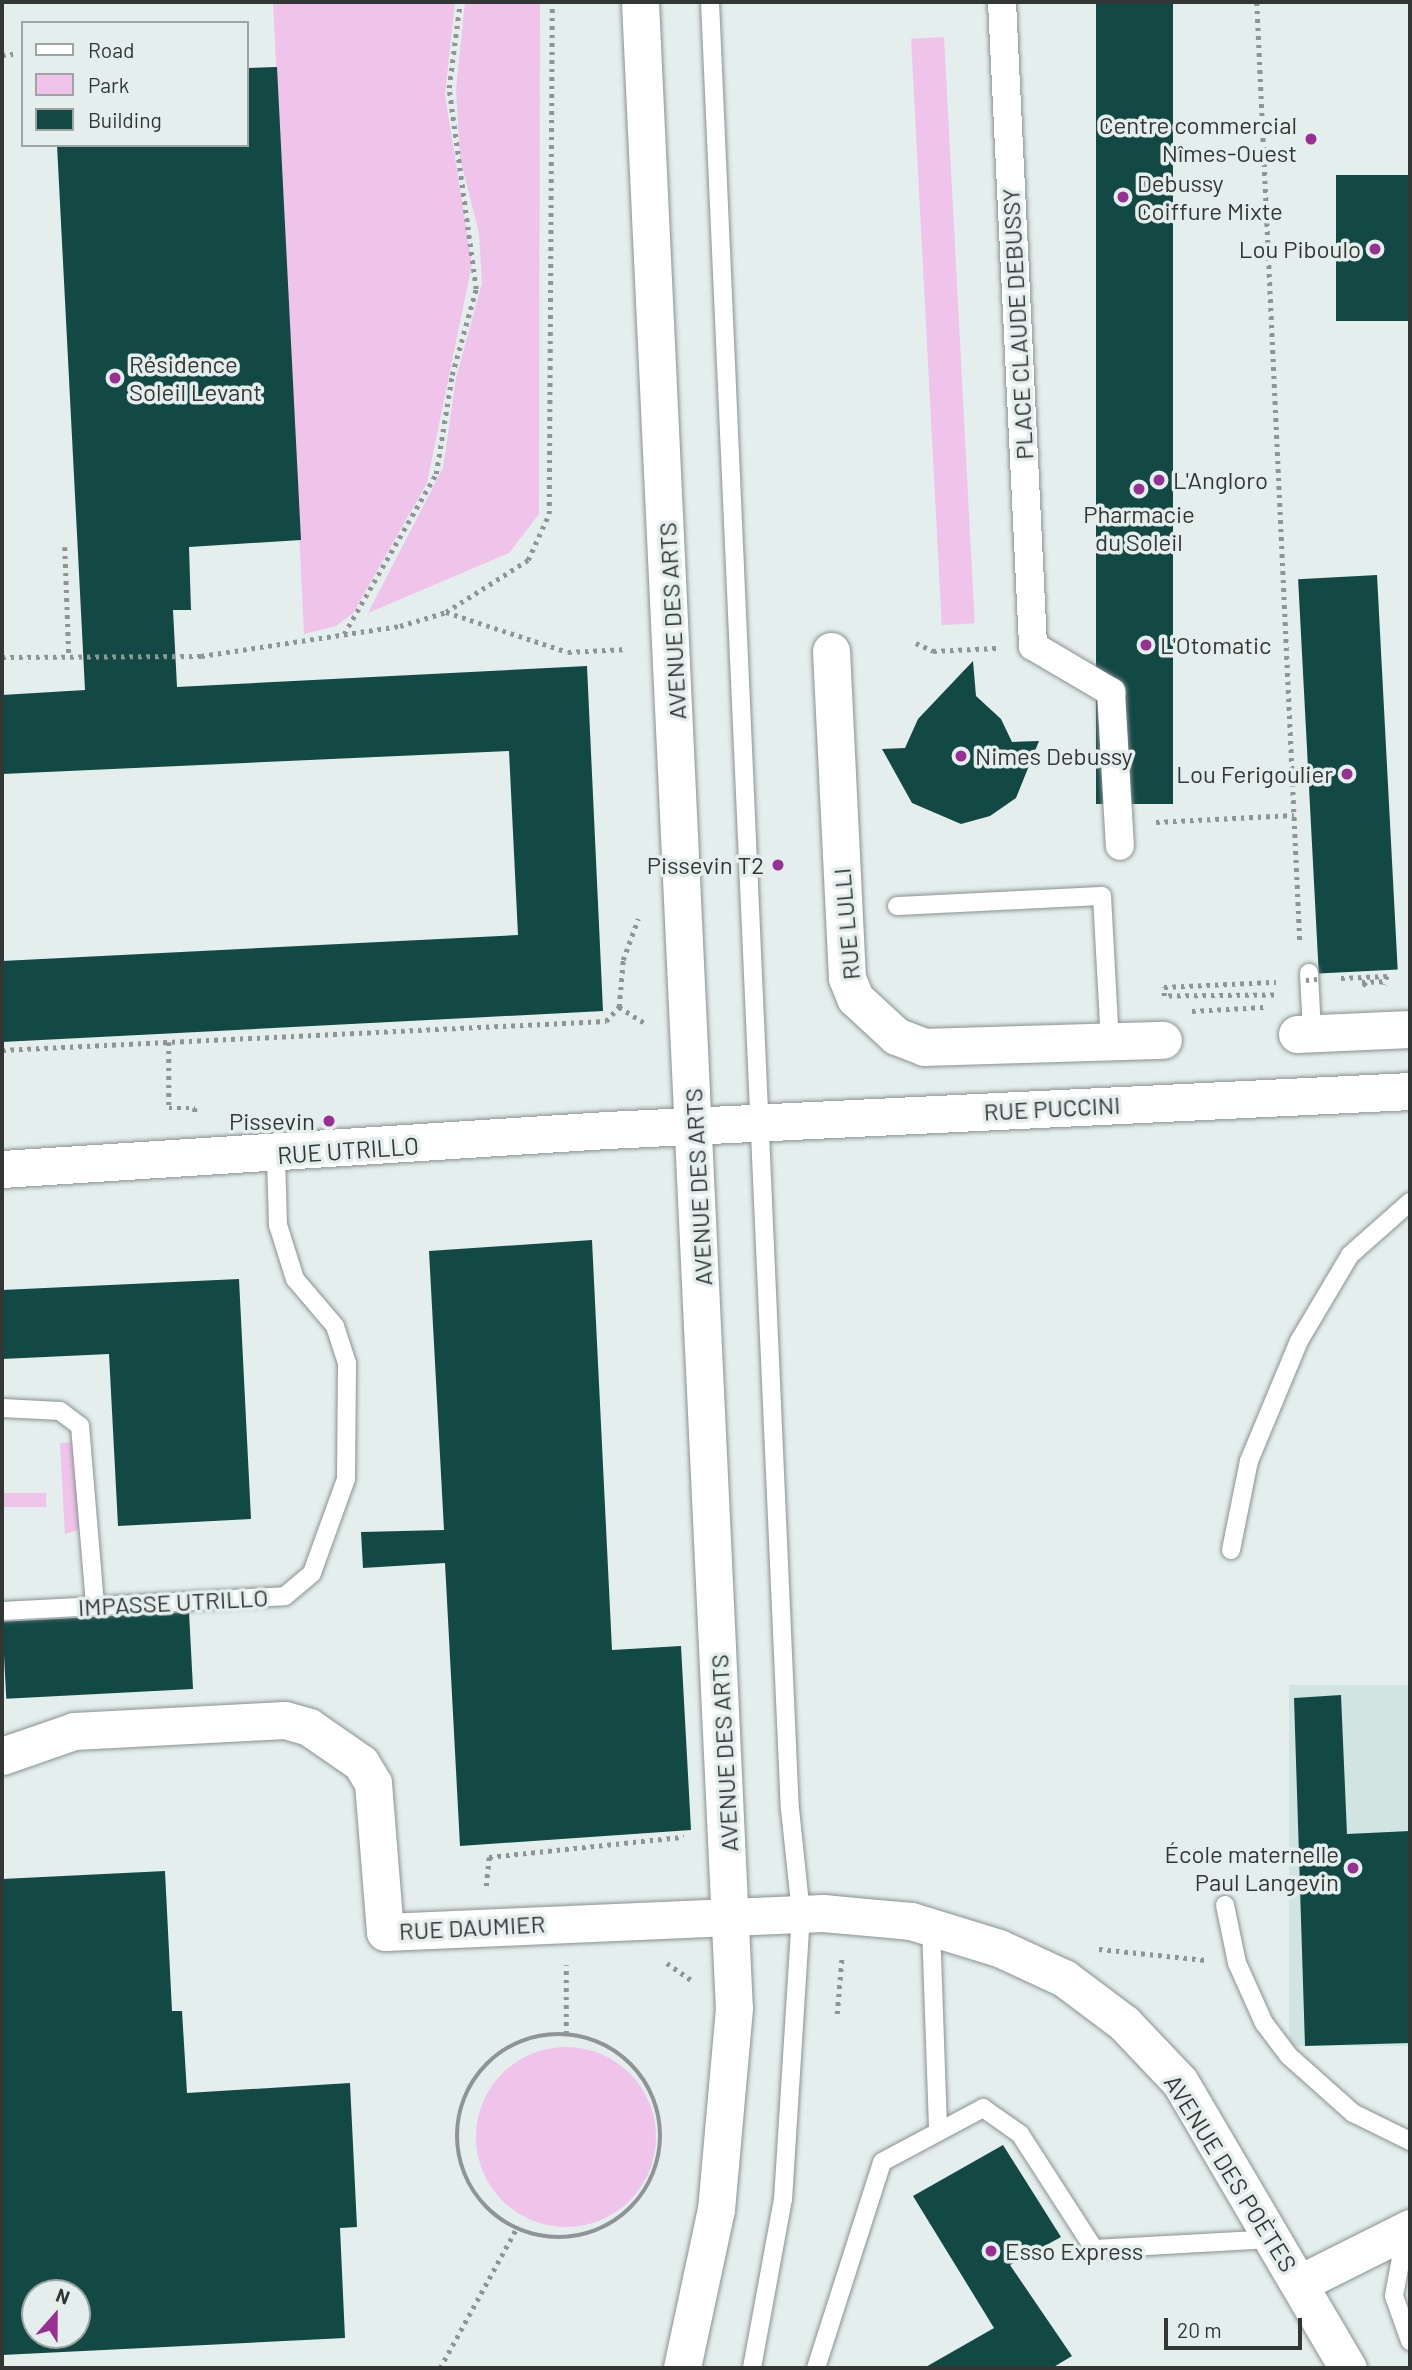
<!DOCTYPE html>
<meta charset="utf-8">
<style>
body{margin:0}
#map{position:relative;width:1412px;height:2370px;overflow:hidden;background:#e4eeed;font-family:Barlow,sans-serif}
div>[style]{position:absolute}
.built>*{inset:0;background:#d2e4e2;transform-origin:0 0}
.green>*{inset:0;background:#efc3ea;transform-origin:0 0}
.round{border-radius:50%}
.building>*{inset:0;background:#134945;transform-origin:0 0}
.path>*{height:4.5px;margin-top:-2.25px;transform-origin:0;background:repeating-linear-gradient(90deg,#8e9594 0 3.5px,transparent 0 8.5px)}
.path>.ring{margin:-2.25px;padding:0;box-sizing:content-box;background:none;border:4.5px solid #8e9594;border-radius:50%}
.roads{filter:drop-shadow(0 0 2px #899290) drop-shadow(0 0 2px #899290)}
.service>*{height:18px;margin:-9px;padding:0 9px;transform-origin:9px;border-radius:9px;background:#fff}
.pedestrian>*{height:28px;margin:-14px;padding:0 14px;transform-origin:14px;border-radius:14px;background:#fff}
.minor>*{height:37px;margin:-18.5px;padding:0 18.5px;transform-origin:18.5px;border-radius:18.5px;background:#fff}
.path-bridge>*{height:4.5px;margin-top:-2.25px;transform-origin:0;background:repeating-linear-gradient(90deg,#8e9594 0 3.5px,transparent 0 8.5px)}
.dots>*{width:19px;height:19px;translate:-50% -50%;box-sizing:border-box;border:4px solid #e4eeed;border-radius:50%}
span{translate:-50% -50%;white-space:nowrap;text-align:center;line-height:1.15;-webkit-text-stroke:7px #e4eeed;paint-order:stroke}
.poi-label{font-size:24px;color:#323635}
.right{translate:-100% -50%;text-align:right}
.left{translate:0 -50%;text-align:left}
.street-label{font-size:24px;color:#323635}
.frame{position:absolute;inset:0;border:4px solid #323635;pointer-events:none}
.legend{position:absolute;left:21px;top:21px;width:228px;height:126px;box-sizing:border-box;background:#e4eeed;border:2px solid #9da4a3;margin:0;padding:9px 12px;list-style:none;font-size:21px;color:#323635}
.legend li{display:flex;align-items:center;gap:14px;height:35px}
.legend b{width:35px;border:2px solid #9da4a3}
.north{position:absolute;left:21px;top:2279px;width:70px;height:70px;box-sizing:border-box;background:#e4eeed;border:2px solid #9da4a3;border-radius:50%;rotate:21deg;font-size:19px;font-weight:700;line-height:28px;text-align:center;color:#323635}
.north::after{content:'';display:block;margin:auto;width:24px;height:32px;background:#983093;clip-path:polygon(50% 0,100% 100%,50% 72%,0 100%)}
.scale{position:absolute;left:1164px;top:2318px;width:138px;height:32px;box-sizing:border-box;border:4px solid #323635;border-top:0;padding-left:9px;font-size:21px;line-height:24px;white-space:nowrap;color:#323635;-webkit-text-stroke:5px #e4eeed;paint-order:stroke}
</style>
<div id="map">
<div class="built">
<i style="left:1410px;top:1685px;width:361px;height:121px;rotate:90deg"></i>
</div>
<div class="green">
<i style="clip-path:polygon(273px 2px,455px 2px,445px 95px,472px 264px,427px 483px,353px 613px,336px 626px,304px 634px)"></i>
<i style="clip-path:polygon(465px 2px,540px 2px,539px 514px,509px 553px,368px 613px,443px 468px,456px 378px,482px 283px,479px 233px,460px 158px,456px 89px)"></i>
<i style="left:944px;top:37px;width:587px;height:33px;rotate:87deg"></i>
<i style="clip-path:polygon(74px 1442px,81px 1529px,65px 1534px,60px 1443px)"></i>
<i style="left:46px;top:1493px;width:14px;height:44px;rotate:90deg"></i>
<i class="round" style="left:476px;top:2047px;width:180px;height:180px"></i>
</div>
<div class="building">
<i style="left:1096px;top:2px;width:77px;height:802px"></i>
<i style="clip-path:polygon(277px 67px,301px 540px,189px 547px,191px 610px,173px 610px,177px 687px,587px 666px,603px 1011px,2px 1042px,2px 961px,518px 935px,509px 751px,2px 774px,2px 695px,85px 690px,57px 145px,247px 145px,247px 68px)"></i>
<i style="left:1410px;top:175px;width:146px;height:74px;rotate:90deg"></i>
<i style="left:1377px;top:575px;width:395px;height:79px;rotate:87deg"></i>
<i style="clip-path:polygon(973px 661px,976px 696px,1001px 719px,1012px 742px,1039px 741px,1016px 798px,990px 816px,961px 824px,912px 803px,882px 749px,905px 748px,918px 719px)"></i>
<i style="clip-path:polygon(592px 1240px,612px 1650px,681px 1646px,691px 1830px,460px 1846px,445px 1563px,363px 1568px,361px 1532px,444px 1530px,429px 1251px)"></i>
<i style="clip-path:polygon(239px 1279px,251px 1519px,118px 1526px,109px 1354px,2px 1359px,2px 1290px)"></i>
<i style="left:189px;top:1612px;width:77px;height:187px;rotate:87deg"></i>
<i style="clip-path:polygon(1341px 1695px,1347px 1834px,1410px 1831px,1410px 2043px,1305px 2046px,1294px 1698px)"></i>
<i style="clip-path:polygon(evenodd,165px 1871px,172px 2011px,182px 2011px,187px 2093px,350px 2083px,357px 2227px,340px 2228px,345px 2338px,2px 2355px,2px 1879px,165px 1871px,35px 2293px,77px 2293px,77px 2335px,35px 2335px,35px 2293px)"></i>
<i style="clip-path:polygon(1003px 2145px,1061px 2237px,1010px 2265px,1072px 2356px,1052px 2368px,924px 2368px,994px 2328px,913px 2196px)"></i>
</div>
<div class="path">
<i style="left:1257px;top:2px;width:940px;rotate:87.38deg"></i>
<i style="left:2px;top:55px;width:11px;rotate:-5deg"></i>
<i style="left:65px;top:547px;width:109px;rotate:87.9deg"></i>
<i style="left:446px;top:612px;width:128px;rotate:18.2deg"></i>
<i style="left:568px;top:652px;width:59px;rotate:-2.9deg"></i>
<i style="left:344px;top:634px;width:185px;rotate:-60.1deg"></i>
<i style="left:436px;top:474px;width:100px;rotate:-80.8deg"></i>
<i style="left:452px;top:375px;width:89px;rotate:-74.4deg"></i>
<i style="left:476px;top:289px;width:203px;rotate:-97.7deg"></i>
<i style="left:449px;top:88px;width:87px;rotate:-82.7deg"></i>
<i style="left:916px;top:643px;width:19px;rotate:25deg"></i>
<i style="left:933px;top:651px;width:64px;rotate:-2.7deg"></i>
<i style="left:2px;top:657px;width:199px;rotate:-0.3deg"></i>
<i style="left:201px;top:656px;width:201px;rotate:-8.6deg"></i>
<i style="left:400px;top:626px;width:48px;rotate:-16.9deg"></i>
<i style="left:446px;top:612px;width:97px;rotate:-32.4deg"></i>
<i style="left:528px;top:560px;width:51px;rotate:-65.5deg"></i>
<i style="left:549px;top:514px;width:512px;rotate:-89.66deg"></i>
<i style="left:1156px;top:822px;width:138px;rotate:-2.9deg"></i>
<i style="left:1341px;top:978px;width:46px;rotate:-2.5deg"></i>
<i style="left:1387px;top:976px;width:9px;rotate:103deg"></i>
<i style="left:1366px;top:986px;width:6px;rotate:-135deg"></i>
<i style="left:1362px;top:982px;width:23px;rotate:-2deg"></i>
<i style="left:1274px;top:995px;width:110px;rotate:179.5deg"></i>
<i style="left:1164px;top:996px;width:9px;rotate:-90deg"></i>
<i style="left:1164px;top:987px;width:112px;rotate:-2.6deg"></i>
<i style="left:619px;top:1007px;width:31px;rotate:32deg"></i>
<i style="left:1192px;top:1011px;width:72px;rotate:-3.2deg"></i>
<i style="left:169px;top:1042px;width:66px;rotate:90deg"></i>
<i style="left:169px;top:1108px;width:26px"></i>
<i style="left:195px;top:1108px;width:5px;rotate:90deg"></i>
<i style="left:2px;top:1050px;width:605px;rotate:-2.75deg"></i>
<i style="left:606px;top:1021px;width:19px;rotate:-47deg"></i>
<i style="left:619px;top:1007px;width:47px;rotate:-85.1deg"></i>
<i style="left:623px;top:960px;width:44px;rotate:-69.9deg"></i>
<i style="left:486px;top:1886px;width:29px;rotate:-84deg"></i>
<i style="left:489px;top:1857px;width:196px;rotate:-5.9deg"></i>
<i style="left:1099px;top:1949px;width:107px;rotate:5.9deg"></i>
<i style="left:667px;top:1963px;width:29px;rotate:35deg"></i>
<i style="left:837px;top:2014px;width:59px;rotate:-85.2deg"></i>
<i class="ring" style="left:457px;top:2034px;width:199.5px;height:199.5px"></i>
<i style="left:566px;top:2034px;width:69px;rotate:-90deg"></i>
<i style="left:440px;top:2368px;width:158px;rotate:-61.3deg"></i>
</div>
<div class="roads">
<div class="service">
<i style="left:710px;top:2px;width:1809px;rotate:87.47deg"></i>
<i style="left:790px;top:1809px;width:106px;rotate:84deg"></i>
<i style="left:801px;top:1914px;width:286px;rotate:93.6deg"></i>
<i style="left:783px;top:2199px;width:172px;rotate:100.4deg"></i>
<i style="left:897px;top:906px;width:205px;rotate:-2.8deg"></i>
<i style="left:1102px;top:896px;width:147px;rotate:86.9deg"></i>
<i style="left:1309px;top:973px;width:60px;rotate:87.1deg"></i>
<i style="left:2px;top:1408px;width:58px;rotate:3deg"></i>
<i style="left:60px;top:1411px;width:25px;rotate:37deg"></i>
<i style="left:80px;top:1426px;width:181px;rotate:85.2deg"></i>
<i style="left:1231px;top:1550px;width:91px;rotate:-78.6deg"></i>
<i style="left:1249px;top:1461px;width:130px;rotate:-67.4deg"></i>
<i style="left:1299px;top:1341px;width:100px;rotate:-59.3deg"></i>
<i style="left:1350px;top:1255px;width:80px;rotate:-41.5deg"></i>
<i style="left:2px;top:1611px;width:283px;rotate:-3deg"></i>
<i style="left:285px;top:1596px;width:35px;rotate:-40deg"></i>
<i style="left:312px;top:1573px;width:100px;rotate:-70.1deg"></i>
<i style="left:346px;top:1479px;width:116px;rotate:-89.5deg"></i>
<i style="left:347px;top:1363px;width:39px;rotate:-108deg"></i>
<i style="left:335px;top:1326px;width:62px;rotate:-130.4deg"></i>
<i style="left:295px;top:1279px;width:57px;rotate:-107.5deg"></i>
<i style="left:278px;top:1225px;width:69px;rotate:-91.7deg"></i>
<i style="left:1225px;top:1905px;width:59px;rotate:78.3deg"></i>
<i style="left:1237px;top:1963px;width:66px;rotate:65.8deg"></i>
<i style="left:1264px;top:2023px;width:41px;rotate:52.9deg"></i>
<i style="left:1289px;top:2056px;width:86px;rotate:41.7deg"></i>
<i style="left:1353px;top:2113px;width:64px;rotate:26.2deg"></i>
<i style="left:931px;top:1927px;width:199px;rotate:88deg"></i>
<i style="left:1406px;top:2231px;width:66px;rotate:100.5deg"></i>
<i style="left:1394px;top:2296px;width:48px;rotate:70.4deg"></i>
<i style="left:816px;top:2368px;width:216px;rotate:-72.2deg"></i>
<i style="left:882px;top:2162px;width:115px;rotate:-28.1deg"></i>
<i style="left:983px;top:2108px;width:45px;rotate:35.1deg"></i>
<i style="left:1020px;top:2134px;width:137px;rotate:57.2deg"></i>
<i style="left:1094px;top:2249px;width:177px;rotate:-3.2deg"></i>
</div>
<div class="pedestrian">
<i style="left:1002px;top:2px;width:645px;rotate:87.24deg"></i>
<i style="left:1033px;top:646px;width:91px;rotate:30.5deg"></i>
<i style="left:1111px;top:692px;width:154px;rotate:86.7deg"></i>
</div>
<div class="minor">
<i style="left:640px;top:2px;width:2008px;rotate:87.32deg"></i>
<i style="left:734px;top:2008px;width:202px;rotate:95.1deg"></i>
<i style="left:716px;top:2209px;width:163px;rotate:102.1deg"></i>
<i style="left:831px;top:651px;width:327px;rotate:87.2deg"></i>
<i style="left:847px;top:978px;width:22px;rotate:68deg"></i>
<i style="left:855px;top:998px;width:56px;rotate:42.8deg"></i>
<i style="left:896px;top:1036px;width:30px;rotate:21deg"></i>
<i style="left:924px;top:1047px;width:239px;rotate:-1.7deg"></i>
<i style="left:1297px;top:1034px;width:113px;rotate:-2.5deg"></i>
<i style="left:2px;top:1169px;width:606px;rotate:-3.69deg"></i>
<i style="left:607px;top:1130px;width:804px;rotate:-2.78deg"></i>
<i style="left:2px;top:1756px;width:76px;rotate:-19.1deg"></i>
<i style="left:74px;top:1731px;width:211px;rotate:-3deg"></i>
<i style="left:285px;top:1720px;width:25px;rotate:16deg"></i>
<i style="left:309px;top:1727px;width:63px;rotate:34.7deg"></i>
<i style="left:361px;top:1763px;width:23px;rotate:59deg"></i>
<i style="left:373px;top:1783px;width:149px;rotate:85.4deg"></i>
<i style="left:385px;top:1932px;width:438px;rotate:-2.5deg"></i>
<i style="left:823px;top:1913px;width:88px;rotate:5.2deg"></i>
<i style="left:911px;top:1921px;width:92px;rotate:17.1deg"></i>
<i style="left:999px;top:1948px;width:72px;rotate:24.8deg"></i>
<i style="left:1064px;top:1978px;width:75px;rotate:36.9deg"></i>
<i style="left:1124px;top:2023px;width:81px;rotate:46.5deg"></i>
<i style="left:1180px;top:2082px;width:332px;rotate:59.6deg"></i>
<i style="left:1300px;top:2283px;width:123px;rotate:-26.6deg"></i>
</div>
</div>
<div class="path-bridge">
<i style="left:1306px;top:980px;width:11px;rotate:-5deg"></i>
</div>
<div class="dots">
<i style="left:1311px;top:139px;background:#983093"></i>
<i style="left:1123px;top:197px;background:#983093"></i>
<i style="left:1375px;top:249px;background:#983093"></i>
<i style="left:115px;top:378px;background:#983093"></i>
<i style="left:1159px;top:480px;background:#983093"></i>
<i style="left:1139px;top:489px;background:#983093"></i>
<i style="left:1146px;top:645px;background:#983093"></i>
<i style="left:961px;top:756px;background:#983093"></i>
<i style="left:1347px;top:774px;background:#983093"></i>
<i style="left:778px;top:865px;background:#983093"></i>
<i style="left:329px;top:1121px;background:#983093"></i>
<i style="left:1353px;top:1868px;background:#983093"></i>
<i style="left:991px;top:2251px;background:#983093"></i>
</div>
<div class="poi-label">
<span class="right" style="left:1297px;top:139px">Centre commercial<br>Nîmes-Ouest</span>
<span class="left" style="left:1137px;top:197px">Debussy<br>Coiffure Mixte</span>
<span class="right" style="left:1361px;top:249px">Lou Piboulo</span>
<span class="left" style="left:129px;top:378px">Résidence<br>Soleil Levant</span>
<span class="left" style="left:1173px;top:480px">L'Angloro</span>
<span style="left:1139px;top:528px">Pharmacie<br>du Soleil</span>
<span class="left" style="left:1160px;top:645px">L'Otomatic</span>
<span class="left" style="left:975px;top:756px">Nimes Debussy</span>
<span class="right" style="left:1333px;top:774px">Lou Ferigoulier</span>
<span class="right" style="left:764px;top:865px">Pissevin T2</span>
<span class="right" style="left:315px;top:1121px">Pissevin</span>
<span class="right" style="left:1339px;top:1868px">École maternelle<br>Paul Langevin</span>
<span class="left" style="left:1005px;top:2251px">Esso Express</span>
</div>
<div class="street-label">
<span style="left:1017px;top:324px;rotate:-93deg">PLACE CLAUDE DEBUSSY</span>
<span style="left:672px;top:621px;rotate:-93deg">AVENUE DES ARTS</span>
<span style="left:846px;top:924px;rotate:-95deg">RUE LULLI</span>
<span style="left:1052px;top:1108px;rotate:-3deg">RUE PUCCINI</span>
<span style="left:348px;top:1150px;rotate:-4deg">RUE UTRILLO</span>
<span style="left:698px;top:1187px;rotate:-93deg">AVENUE DES ARTS</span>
<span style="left:173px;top:1602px;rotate:-3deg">IMPASSE UTRILLO</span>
<span style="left:724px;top:1753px;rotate:-93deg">AVENUE DES ARTS</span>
<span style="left:472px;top:1927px;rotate:-3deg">RUE DAUMIER</span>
<span style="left:1231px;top:2173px;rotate:58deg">AVENUE DES POÈTES</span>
</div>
<div class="frame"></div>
<ul class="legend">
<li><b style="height:9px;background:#fff"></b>Road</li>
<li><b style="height:19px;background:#efc3ea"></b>Park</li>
<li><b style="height:19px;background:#134945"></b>Building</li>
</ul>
<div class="north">N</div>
<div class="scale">20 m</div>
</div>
